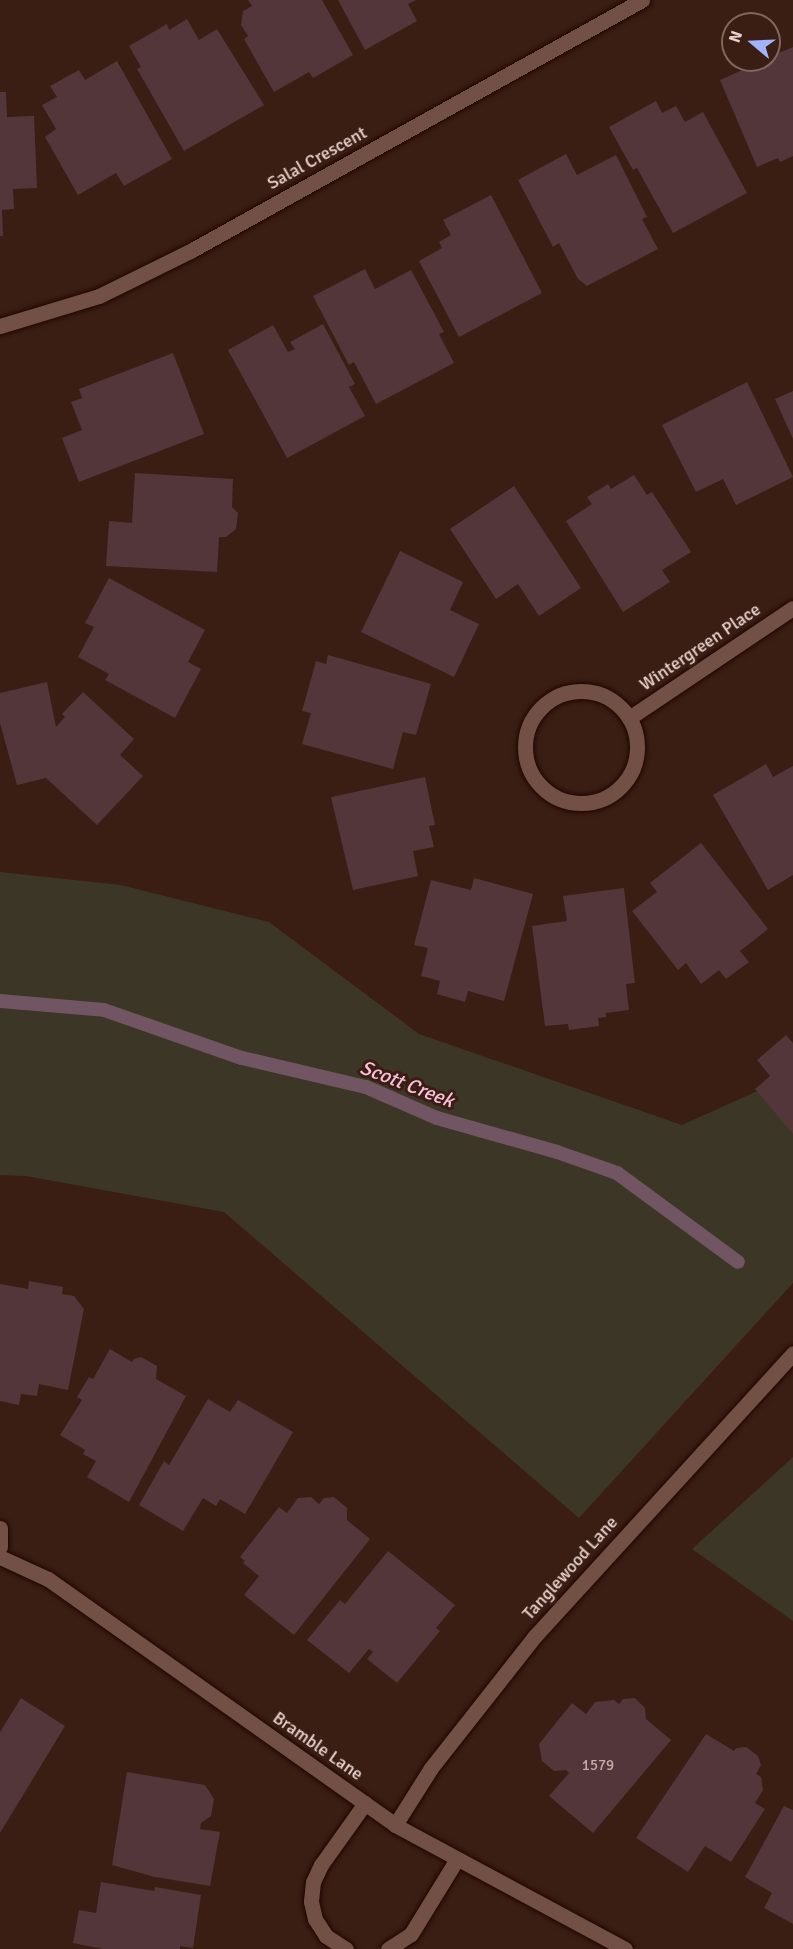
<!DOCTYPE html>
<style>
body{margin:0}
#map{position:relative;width:793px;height:1949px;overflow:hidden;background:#3a1d13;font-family:Signika,sans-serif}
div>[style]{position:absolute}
.green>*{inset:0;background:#3c3626}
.stream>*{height:14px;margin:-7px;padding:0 7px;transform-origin:7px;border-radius:7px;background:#715562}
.building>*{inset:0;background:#533639}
.roads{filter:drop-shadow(0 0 2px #200601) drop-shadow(0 0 2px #200601)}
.minor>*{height:15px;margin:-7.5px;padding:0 7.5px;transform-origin:7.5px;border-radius:7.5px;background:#725045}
.minor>.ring{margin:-7.5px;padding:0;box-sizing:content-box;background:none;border:15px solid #725045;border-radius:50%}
span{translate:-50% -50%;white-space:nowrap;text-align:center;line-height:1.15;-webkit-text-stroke:6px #3a1d13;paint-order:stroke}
.number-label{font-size:15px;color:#c4adaa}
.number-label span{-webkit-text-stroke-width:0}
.street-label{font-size:18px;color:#ead5cf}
.water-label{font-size:20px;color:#f8c1db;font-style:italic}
.north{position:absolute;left:721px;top:12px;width:60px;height:60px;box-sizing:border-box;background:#3a1d13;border:2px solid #80675e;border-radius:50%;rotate:289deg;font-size:16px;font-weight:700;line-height:24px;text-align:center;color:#ead5cf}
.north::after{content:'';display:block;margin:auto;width:21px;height:27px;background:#a1b3fd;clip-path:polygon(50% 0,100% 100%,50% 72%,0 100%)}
</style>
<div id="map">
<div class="green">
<i style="clip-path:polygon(0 872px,121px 885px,269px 922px,419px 1034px,682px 1125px,764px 1088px,793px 1124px,793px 1283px,579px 1518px,224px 1212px,26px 1176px,0 1175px)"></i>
<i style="clip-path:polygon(793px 1457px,793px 1621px,692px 1549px)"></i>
</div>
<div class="stream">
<i style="left:0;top:1001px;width:104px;rotate:4.9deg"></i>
<i style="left:104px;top:1010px;width:146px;rotate:19.2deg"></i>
<i style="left:242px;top:1058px;width:127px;rotate:13.2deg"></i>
<i style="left:366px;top:1087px;width:77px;rotate:23.6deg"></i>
<i style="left:437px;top:1118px;width:125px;rotate:15.8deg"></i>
<i style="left:557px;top:1152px;width:64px;rotate:19.3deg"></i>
<i style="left:617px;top:1173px;width:150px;rotate:36.3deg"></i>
</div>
<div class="building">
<i style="clip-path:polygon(248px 0,322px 0,353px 55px,313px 78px,309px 72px,274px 92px,244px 39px,248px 36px,241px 25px,243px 11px,252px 6px)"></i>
<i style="clip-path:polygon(338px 0,416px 0,408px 4px,417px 21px,365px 50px)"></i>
<i style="clip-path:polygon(187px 19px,199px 40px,217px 29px,264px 105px,184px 151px,137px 69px,141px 67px,129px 46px,167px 24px,169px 30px)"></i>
<i style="clip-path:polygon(793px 47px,793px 156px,780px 162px,778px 158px,757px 167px,720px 80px,742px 70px,739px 65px,750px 60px,769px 60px,769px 57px)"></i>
<i style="clip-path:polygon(117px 61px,172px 159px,124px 186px,116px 173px,78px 195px,45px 137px,56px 129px,42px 105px,57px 97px,50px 86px,79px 70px,85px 80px)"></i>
<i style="clip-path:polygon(0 92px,6px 92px,7px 117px,34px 116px,37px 188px,13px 189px,14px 209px,2px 210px,3px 236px,0 236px)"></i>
<i style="clip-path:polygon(656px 101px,662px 113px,676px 106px,685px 122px,703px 112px,747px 193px,673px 233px,637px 168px,633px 170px,609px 127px)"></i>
<i style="clip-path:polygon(566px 154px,577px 175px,616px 155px,647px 217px,642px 219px,658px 249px,587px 286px,578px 279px,559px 243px,553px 247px,518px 180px)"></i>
<i style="clip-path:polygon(491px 195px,542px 293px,459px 337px,419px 261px,442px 248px,439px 242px,451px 235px,443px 220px)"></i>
<i style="clip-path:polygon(365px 269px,375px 289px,411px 270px,444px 332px,439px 334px,454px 363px,376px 404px,354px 362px,349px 365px,313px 296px)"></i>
<i style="clip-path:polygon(323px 324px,355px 384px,349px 387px,365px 416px,287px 458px,228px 350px,273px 325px,288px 352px,295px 349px,290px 342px)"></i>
<i style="clip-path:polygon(173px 353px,204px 434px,79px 482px,62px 438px,82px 430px,71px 402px,82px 398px,79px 389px)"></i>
<i style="clip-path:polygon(747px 382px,793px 477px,736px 505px,723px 479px,696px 492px,662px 425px)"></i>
<i style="clip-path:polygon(793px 391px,793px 439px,775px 399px)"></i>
<i style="clip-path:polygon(135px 473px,233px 479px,232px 507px,238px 513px,236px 529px,226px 537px,219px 537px,217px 572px,106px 566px,109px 521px,132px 523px)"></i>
<i style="clip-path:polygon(634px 475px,647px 495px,652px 492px,691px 552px,662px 570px,670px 582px,623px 612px,566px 521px,592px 504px,587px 497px,608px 484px,611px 489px)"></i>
<i style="clip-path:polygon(514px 486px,581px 588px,539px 616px,518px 584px,496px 599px,450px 529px)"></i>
<i style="clip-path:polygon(400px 551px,463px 582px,450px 610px,479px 624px,454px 677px,361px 632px)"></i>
<i style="clip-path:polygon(109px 578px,205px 630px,188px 662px,201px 669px,175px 718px,105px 680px,109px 674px,78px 657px,94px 627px,85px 623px)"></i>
<i style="clip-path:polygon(328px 655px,431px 684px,416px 735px,403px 732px,393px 769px,302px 744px,311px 713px,302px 711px,316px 661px,326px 664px)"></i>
<i style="clip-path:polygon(47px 682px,56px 727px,65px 717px,62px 714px,83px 692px,134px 739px,120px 755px,143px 776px,97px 825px,46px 778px,17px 785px,0 723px,0 693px)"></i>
<i style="clip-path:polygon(766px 764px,773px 777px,793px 766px,793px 875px,768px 890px,713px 795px)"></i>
<i style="clip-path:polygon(425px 777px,435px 825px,429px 826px,434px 847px,413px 851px,418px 876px,353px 890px,331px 797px)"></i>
<i style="clip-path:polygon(701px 843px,768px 929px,740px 951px,749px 962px,726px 979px,719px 970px,701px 984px,686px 963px,678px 970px,632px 911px,657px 892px,650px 883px)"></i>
<i style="clip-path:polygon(474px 878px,533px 894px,504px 1001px,468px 991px,465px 1002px,437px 994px,440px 981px,421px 976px,428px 948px,414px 945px,431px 880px,471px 890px)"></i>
<i style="clip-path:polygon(624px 888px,635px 983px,626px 984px,629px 1010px,606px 1013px,606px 1017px,598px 1018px,599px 1026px,569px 1030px,568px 1024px,545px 1026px,532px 926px,567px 921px,563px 896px)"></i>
<i style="clip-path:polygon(786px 1035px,793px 1043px,793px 1134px,755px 1089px,770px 1076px,757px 1060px)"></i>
<i style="clip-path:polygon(29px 1281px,63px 1287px,62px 1294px,74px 1296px,84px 1309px,68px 1390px,39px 1384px,37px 1396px,21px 1394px,19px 1405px,0 1401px,0 1284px,28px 1289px)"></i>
<i style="clip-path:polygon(110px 1349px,132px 1362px,134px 1359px,141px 1357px,157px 1366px,156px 1379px,186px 1396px,129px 1502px,87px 1477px,96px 1461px,83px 1454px,85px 1450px,60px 1435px,82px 1400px,77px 1397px,89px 1377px,93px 1379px)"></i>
<i style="clip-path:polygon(208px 1399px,230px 1412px,238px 1400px,293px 1432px,245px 1514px,220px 1499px,216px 1506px,203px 1498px,183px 1531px,139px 1505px,164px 1461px,169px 1465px)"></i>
<i style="clip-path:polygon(311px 1497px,319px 1504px,324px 1498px,334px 1497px,347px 1508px,347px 1520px,370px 1539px,294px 1635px,244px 1595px,259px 1576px,243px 1563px,245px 1561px,240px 1557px,279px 1507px,287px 1513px,298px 1498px)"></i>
<i style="clip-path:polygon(388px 1551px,455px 1605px,436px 1628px,440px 1631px,397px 1683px,367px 1659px,373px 1652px,369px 1649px,349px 1673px,307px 1640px,340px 1600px,345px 1604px)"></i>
<i style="clip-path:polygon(21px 1698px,65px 1726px,0 1833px,0 1732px)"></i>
<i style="clip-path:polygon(635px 1698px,645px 1708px,646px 1719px,671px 1740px,593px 1833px,549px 1796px,569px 1773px,566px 1770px,554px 1771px,542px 1761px,539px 1744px,572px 1703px,586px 1714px,595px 1702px,614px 1700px,619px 1704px,623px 1699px)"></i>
<i style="clip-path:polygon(706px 1734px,734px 1751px,736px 1748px,746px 1747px,758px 1756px,761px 1765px,756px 1774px,761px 1777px,763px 1790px,755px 1803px,765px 1809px,731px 1862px,705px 1846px,688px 1872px,636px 1838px)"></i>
<i style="clip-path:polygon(127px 1772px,205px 1785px,214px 1799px,211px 1816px,201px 1823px,200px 1829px,220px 1832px,210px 1886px,155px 1877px,112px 1865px)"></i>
<i style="clip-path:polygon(784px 1806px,793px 1810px,793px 1924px,764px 1908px,772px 1893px,745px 1877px)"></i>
<i style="clip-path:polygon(101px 1882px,154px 1891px,155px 1887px,201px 1895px,193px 1948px,180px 1946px,180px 1949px,103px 1949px,73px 1943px,79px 1910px,96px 1913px)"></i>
</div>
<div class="roads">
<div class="minor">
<i style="left:0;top:326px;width:103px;rotate:-16.9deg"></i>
<i style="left:99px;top:296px;width:104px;rotate:-26.3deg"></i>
<i style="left:192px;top:250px;width:515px;rotate:-29.05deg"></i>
<i class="ring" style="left:525px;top:691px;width:97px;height:97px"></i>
<i style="left:629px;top:718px;width:197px;rotate:-33.9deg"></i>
<i style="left:0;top:1528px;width:19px;rotate:90deg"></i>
<i style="left:0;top:1557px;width:53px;rotate:24.6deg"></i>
<i style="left:48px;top:1579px;width:425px;rotate:35.3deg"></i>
<i style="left:395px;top:1825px;width:261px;rotate:28.3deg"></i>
<i style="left:395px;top:1825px;width:67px;rotate:-57.7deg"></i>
<i style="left:431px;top:1768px;width:168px;rotate:-51.8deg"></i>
<i style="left:535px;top:1636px;width:383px;rotate:-47.6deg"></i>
<i style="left:346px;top:1949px;width:24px;rotate:-147deg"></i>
<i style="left:326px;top:1936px;width:20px;rotate:-123deg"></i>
<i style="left:315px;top:1919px;width:18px;rotate:-103deg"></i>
<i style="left:311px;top:1901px;width:19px;rotate:-84deg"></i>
<i style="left:313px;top:1882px;width:19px;rotate:-65deg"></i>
<i style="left:321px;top:1865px;width:76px;rotate:-54.6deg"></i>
<i style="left:388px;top:1949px;width:27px;rotate:-33deg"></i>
<i style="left:411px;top:1934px;width:88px;rotate:-58.5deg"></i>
</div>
</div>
<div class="number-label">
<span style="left:598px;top:1766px">1579</span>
</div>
<div class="street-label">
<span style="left:317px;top:158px;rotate:-29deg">Salal Crescent</span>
<span style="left:700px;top:647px;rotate:-34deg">Wintergreen Place</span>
<span style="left:570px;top:1568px;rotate:-48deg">Tanglewood Lane</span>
<span style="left:318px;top:1746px;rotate:35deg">Bramble Lane</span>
</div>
<div class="water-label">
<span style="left:407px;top:1084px;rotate:21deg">Scott Creek</span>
</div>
<div class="north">N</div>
</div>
